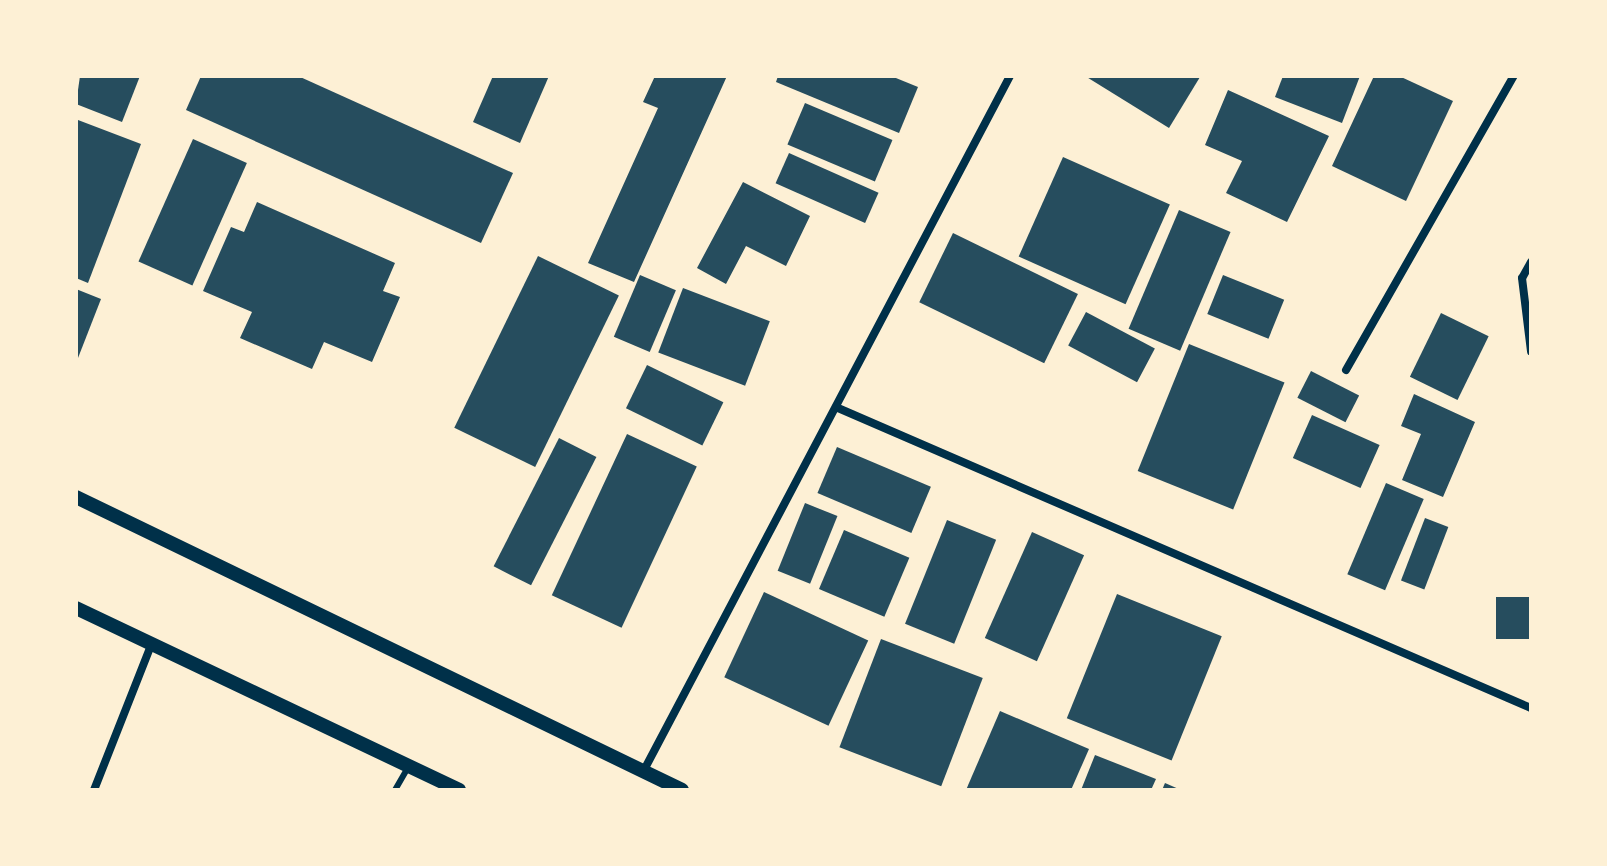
<!DOCTYPE html>
<style>
body{margin:0}
#map{position:relative;width:1607px;height:866px;overflow:hidden;background:#fdf0d5;font-family:"Fira Sans Condensed",sans-serif}
div>[style]{position:absolute}
.building>*{inset:0;background:#264d5e;transform-origin:0 0}
.service>*{height:6px;margin:-3px;padding:0 3px;transform-origin:3px;border-radius:3px;background:#003049}
.minor>*{height:8px;margin:-4px;padding:0 4px;transform-origin:4px;border-radius:4px;background:#003049}
.tertiary>*{height:14px;margin:-7px;padding:0 7px;transform-origin:7px;border-radius:7px;background:#003049}
span{translate:-50% -50%;white-space:nowrap;text-align:center;line-height:1.15;-webkit-text-stroke:6px #fdf0d5;paint-order:stroke}
.frame{position:absolute;inset:0;border:78px solid #fdf0d5;pointer-events:none}
</style>
<div id="map">
<div class="building">
<i style="clip-path:polygon(80px 76px,140px 76px,122px 122px,76px 104px)"></i>
<i style="clip-path:polygon(201px 76px,298px 76px,513px 173px,481px 243px,186px 110px)"></i>
<i style="clip-path:polygon(493px 76px,549px 76px,520px 143px,473px 122px)"></i>
<i style="clip-path:polygon(655px 76px,727px 76px,634px 282px,588px 263px,658px 108px,643px 102px)"></i>
<i style="clip-path:polygon(778px 76px,891px 76px,918px 87px,899px 133px,776px 82px)"></i>
<i style="clip-path:polygon(1085px 76px,1198px 76px,1200px 77px,1169px 128px)"></i>
<i style="clip-path:polygon(1283px 76px,1360px 76px,1342px 123px,1275px 97px)"></i>
<i style="clip-path:polygon(1374px 76px,1399px 76px,1453px 101px,1406px 201px,1332px 166px)"></i>
<i style="clip-path:polygon(1228px 90px,1329px 136px,1287px 222px,1226px 193px,1242px 161px,1205px 145px)"></i>
<i style="left:805px;top:103px;width:95px;height:45px;rotate:23deg"></i>
<i style="clip-path:polygon(78px 120px,141px 144px,88px 283px,76px 278px)"></i>
<i style="left:193px;top:139px;width:59px;height:134px;rotate:24deg"></i>
<i style="left:789px;top:153px;width:98px;height:33px;rotate:24deg"></i>
<i style="left:1063px;top:157px;width:117px;height:109px;rotate:24deg"></i>
<i style="clip-path:polygon(743px 182px,810px 216px,786px 266px,746px 246px,726px 284px,697px 268px)"></i>
<i style="clip-path:polygon(257px 202px,395px 263px,383px 291px,400px 297px,372px 362px,324px 342px,312px 369px,240px 338px,252px 312px,203px 291px,231px 227px,244px 232px)"></i>
<i style="left:1179px;top:210px;width:56px;height:129px;rotate:23deg"></i>
<i style="left:953px;top:233px;width:139px;height:77px;rotate:26deg"></i>
<i style="left:538px;top:256px;width:90px;height:191px;rotate:26deg"></i>
<i style="left:640px;top:275px;width:39px;height:67px;rotate:23deg"></i>
<i style="left:1223px;top:275px;width:66px;height:42px;rotate:22deg"></i>
<i style="left:683px;top:288px;width:93px;height:69px;rotate:21deg"></i>
<i style="clip-path:polygon(76px 289px,101px 299px,78px 358px,76px 357px)"></i>
<i style="left:1086px;top:312px;width:78px;height:38px;rotate:28deg"></i>
<i style="left:1441px;top:313px;width:53px;height:71px;rotate:26deg"></i>
<i style="left:1189px;top:344px;width:103px;height:137px;rotate:22deg"></i>
<i style="left:647px;top:365px;width:85px;height:48px;rotate:26deg"></i>
<i style="left:1311px;top:371px;width:54px;height:30px;rotate:27deg"></i>
<i style="clip-path:polygon(1414px 394px,1475px 422px,1443px 497px,1402px 480px,1421px 434px,1401px 426px)"></i>
<i style="left:1312px;top:415px;width:74px;height:47px;rotate:24deg"></i>
<i style="left:627px;top:434px;width:77px;height:178px;rotate:25deg"></i>
<i style="left:559px;top:438px;width:42px;height:144px;rotate:27deg"></i>
<i style="left:837px;top:447px;width:102px;height:50px;rotate:23deg"></i>
<i style="left:1386px;top:483px;width:41px;height:99px;rotate:23deg"></i>
<i style="left:805px;top:503px;width:35px;height:73px;rotate:22deg"></i>
<i style="left:1425px;top:518px;width:25px;height:67px;rotate:21deg"></i>
<i style="left:947px;top:520px;width:53px;height:112px;rotate:22deg"></i>
<i style="left:844px;top:530px;width:71px;height:64px;rotate:23deg"></i>
<i style="left:1032px;top:532px;width:57px;height:116px;rotate:24deg"></i>
<i style="left:764px;top:592px;width:115px;height:94px;rotate:25deg"></i>
<i style="left:1117px;top:594px;width:113px;height:134px;rotate:22deg"></i>
<i style="left:1531px;top:597px;width:42px;height:35px;rotate:90deg"></i>
<i style="left:881px;top:639px;width:109px;height:116px;rotate:21deg"></i>
<i style="clip-path:polygon(1000px 711px,1089px 749px,1071px 790px,966px 790px)"></i>
<i style="clip-path:polygon(1095px 755px,1156px 779px,1151px 790px,1081px 790px)"></i>
<i style="clip-path:polygon(1165px 783px,1181px 790px,1162px 790px)"></i>
</div>
<div class="service">
<i style="left:395px;top:790px;width:28px;rotate:-60deg"></i>
</div>
<div class="minor">
<i style="left:1531px;top:262px;width:18px;rotate:119deg"></i>
<i style="left:1522px;top:278px;width:74px;rotate:83deg"></i>
<i style="left:1346px;top:370px;width:339px;rotate:-60.3deg"></i>
<i style="left:838px;top:408px;width:755px;rotate:23.41deg"></i>
<i style="left:643px;top:772px;width:787px;rotate:-62.2deg"></i>
<i style="left:94px;top:790px;width:156px;rotate:-68.5deg"></i>
</div>
<div class="tertiary">
<i style="left:76px;top:497px;width:673px;rotate:25.8deg"></i>
<i style="left:76px;top:608px;width:424px;rotate:25.4deg"></i>
</div>
<div class="frame"></div>
</div>
